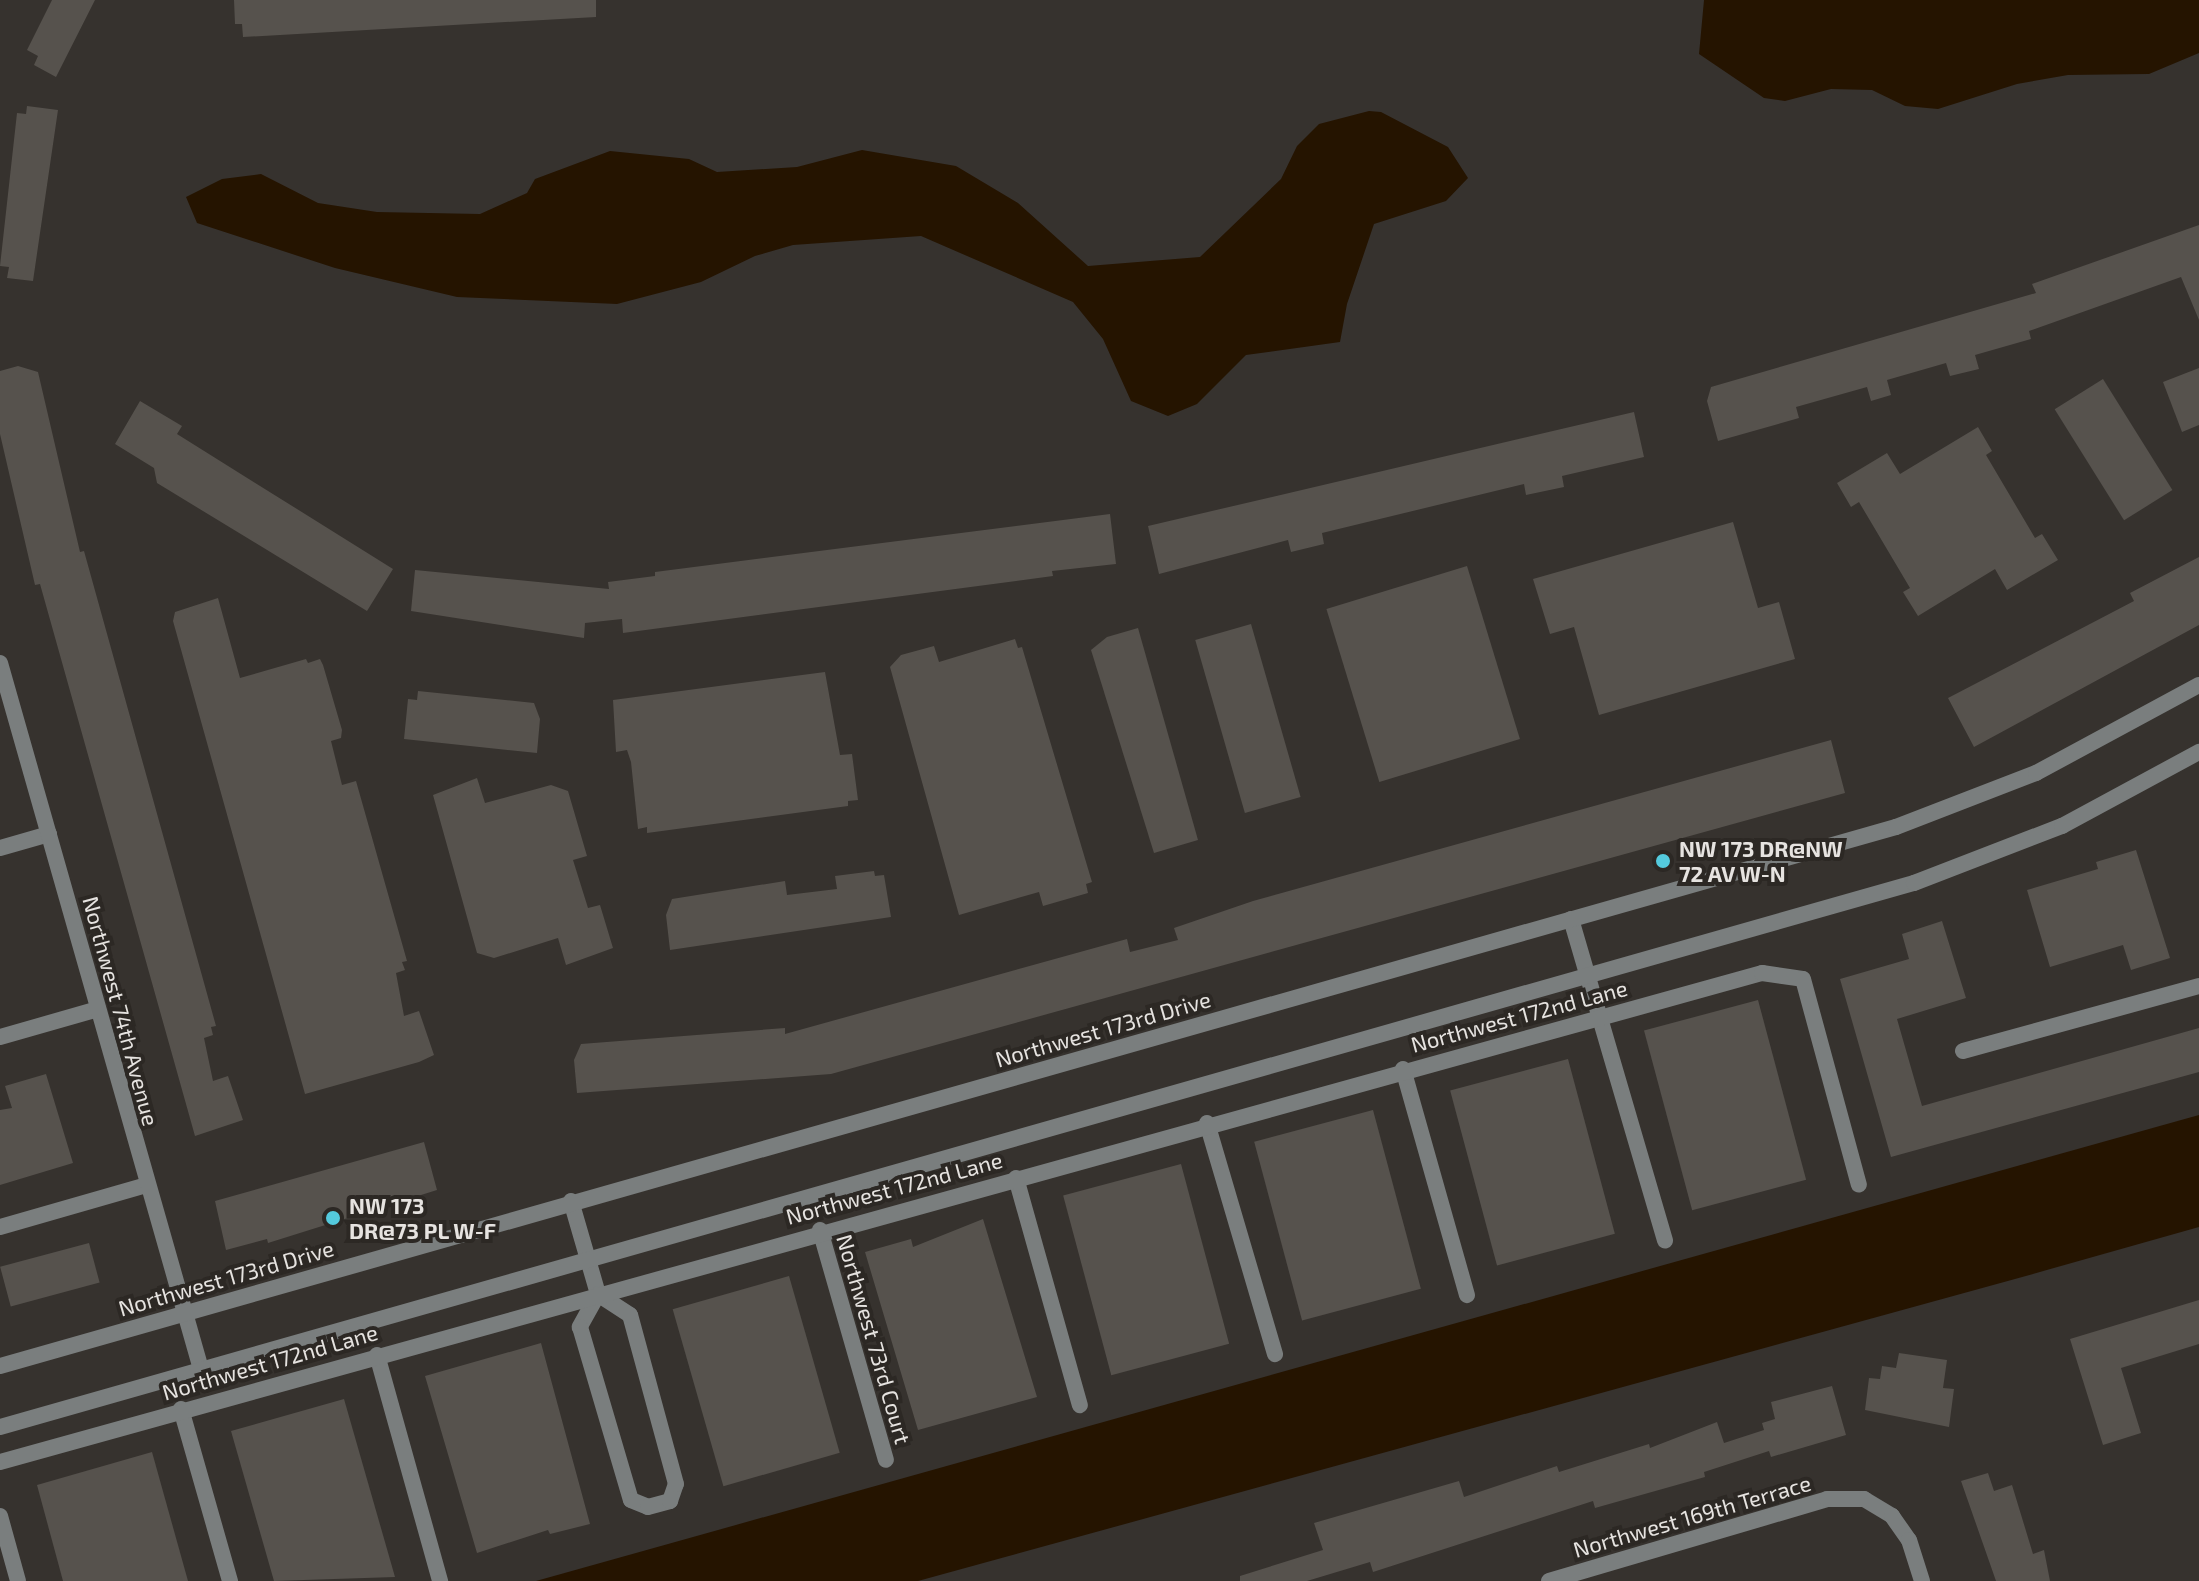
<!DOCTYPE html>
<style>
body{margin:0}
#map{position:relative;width:2199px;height:1581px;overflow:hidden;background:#36322e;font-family:"Exo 2",sans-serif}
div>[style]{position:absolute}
.water>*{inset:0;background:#251400}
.building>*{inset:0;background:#56524d;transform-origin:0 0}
.minor>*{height:16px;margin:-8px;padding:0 8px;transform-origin:8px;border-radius:8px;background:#7a7e7e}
.tertiary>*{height:16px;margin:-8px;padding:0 8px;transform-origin:8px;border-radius:8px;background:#7a7e7e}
.dots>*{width:22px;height:22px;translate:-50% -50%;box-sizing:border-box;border:4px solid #2c2824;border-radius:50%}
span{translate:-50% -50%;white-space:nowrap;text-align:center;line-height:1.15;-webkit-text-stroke:8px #2c2824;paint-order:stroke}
.poi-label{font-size:22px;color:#e6e3e0;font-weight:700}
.left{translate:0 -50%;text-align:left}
.street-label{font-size:22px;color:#e6e3e0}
</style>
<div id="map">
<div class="water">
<i style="clip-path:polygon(1704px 0,2199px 0,2199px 53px,2149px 74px,2068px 75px,2017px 84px,1938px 109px,1905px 106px,1872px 90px,1831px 89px,1785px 101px,1764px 98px,1699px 54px)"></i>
<i style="clip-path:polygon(1369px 111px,1381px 112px,1448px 147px,1468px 178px,1446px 201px,1374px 224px,1347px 304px,1340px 342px,1246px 355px,1197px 404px,1168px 416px,1131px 401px,1103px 339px,1073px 302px,921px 236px,793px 245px,755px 256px,701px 282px,617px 304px,457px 297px,335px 268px,197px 223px,186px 197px,222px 179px,261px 174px,318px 203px,377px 212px,480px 214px,527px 193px,535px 179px,610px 151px,689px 159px,717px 172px,797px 167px,862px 150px,956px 166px,1018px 203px,1088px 266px,1200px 257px,1281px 179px,1297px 146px,1319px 124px)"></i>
<i style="clip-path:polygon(2199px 1115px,2199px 1227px,2015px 1279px,918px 1581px,536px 1581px)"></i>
</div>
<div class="building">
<i style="clip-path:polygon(52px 0,95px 0,56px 77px,34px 65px,38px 56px,27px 50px)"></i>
<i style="clip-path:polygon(234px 0,596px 0,596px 17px,243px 37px,242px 24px,235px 24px)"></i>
<i style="clip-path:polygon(27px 106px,58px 110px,33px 281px,7px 278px,9px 267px,0 266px,17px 113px,26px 114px)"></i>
<i style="clip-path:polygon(2199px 225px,2199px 320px,2181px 277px,2029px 331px,2031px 339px,1975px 355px,1979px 369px,1950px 376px,1946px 363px,1887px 380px,1891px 395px,1871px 401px,1867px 387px,1796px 407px,1799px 418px,1718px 441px,1707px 401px,1711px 387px,2036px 293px,2032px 284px)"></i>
<i style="clip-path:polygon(18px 366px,38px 372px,80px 552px,84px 551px,216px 1026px,211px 1027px,213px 1035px,204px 1038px,213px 1081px,228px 1076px,243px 1120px,195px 1136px,40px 584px,35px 585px,0 434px,0 371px)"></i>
<i style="clip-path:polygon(2199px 368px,2199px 425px,2182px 432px,2163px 382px)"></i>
<i style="left:2103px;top:379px;width:131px;height:57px;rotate:58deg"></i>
<i style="clip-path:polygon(140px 401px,182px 426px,177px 434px,393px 569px,367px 611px,157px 483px,154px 468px,115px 444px)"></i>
<i style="clip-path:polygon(1634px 412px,1644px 457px,1562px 476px,1564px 487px,1526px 495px,1524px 484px,1322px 533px,1324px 544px,1291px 552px,1288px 540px,1159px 574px,1148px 526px)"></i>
<i style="clip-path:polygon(1978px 427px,1992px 451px,1986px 455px,2035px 538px,2042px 534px,2058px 560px,2007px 590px,1995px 569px,1918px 616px,1903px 592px,1910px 588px,1859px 502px,1851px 507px,1837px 483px,1887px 453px,1900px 474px)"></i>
<i style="clip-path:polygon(1110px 514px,1116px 564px,1052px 571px,1053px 576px,623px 633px,622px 619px,585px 623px,584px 638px,411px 611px,415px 570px,609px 589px,608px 582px,655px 576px,655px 572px)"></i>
<i style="clip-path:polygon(1733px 522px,1758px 608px,1779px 602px,1795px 659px,1599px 715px,1574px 627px,1550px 634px,1533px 579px)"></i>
<i style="clip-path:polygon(2199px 557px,2199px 625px,1974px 747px,1948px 698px,2134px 601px,2130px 593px)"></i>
<i style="left:1467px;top:566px;width:181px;height:147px;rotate:73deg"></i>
<i style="clip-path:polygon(218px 598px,240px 678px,306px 659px,308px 663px,320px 659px,323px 665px,342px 730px,341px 738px,331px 741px,342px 785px,356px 781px,407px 961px,402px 962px,405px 970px,396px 973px,404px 1016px,419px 1011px,434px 1055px,419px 1062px,305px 1094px,173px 621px,175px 612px)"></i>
<i style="left:1251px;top:624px;width:180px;height:58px;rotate:74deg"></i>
<i style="clip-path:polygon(1138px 628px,1198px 840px,1154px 853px,1091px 650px,1107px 637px)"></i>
<i style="clip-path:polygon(1015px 639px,1018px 648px,1022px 647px,1092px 882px,1086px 884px,1088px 893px,1043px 906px,1039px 892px,959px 915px,890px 667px,901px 655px,934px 646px,939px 662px)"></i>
<i style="clip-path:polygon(825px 672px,840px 755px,852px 754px,858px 800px,848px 801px,848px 806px,647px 833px,647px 827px,638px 829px,631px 762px,627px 750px,616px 752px,613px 700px)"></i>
<i style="clip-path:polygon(418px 691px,534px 703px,540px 719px,537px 753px,404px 739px,408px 699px,417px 700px)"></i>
<i style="clip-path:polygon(1831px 740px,1845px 793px,831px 1074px,577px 1093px,574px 1060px,581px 1044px,785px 1028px,785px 1034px,1127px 939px,1130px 952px,1178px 940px,1174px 928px,1253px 901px)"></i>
<i style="clip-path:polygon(477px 778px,485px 803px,551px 785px,568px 791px,587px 856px,573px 860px,588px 908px,600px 905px,613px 948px,566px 965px,558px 938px,494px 958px,477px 953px,433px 795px)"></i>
<i style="clip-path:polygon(2136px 850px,2170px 958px,2131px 970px,2123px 945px,2050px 967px,2027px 890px,2098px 869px,2096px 862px)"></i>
<i style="clip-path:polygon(874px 871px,875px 876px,884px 875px,891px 917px,670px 950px,666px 915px,672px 899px,785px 881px,787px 895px,837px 889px,835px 876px)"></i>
<i style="clip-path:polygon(1942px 921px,1966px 998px,1897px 1019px,1922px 1106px,2199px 1028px,2199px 1072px,1891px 1157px,1840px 979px,1909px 959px,1902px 934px)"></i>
<i style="left:1758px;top:1000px;width:186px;height:118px;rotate:75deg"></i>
<i style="left:1568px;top:1059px;width:181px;height:122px;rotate:75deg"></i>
<i style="clip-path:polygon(46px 1074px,73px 1163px,0 1185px,0 1110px,12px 1108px,5px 1086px)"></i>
<i style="left:1373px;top:1110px;width:185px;height:123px;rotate:75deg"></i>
<i style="clip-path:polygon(424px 1142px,437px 1190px,268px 1243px,267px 1239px,226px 1250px,215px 1201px)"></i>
<i style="left:1181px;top:1164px;width:186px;height:122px;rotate:75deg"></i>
<i style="clip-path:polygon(983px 1219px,1037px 1397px,918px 1430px,865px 1252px,911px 1239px,913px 1247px)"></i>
<i style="left:89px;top:1243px;width:41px;height:92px;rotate:75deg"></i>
<i style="left:789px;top:1276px;width:184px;height:121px;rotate:74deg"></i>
<i style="clip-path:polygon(2199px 1300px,2199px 1344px,2121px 1368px,2141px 1433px,2103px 1445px,2070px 1339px)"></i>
<i style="clip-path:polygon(541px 1343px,590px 1524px,550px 1534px,548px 1530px,477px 1553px,425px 1376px)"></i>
<i style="clip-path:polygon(1899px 1353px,1947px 1360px,1943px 1388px,1954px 1389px,1949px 1427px,1865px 1410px,1869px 1378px,1880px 1379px,1882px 1366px,1896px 1368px)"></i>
<i style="clip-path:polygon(1832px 1386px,1846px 1435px,1771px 1457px,1769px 1451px,1704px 1472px,1705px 1477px,1595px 1508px,1593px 1501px,1373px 1572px,1370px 1562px,1307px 1581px,1240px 1581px,1240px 1576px,1323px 1550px,1314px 1523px,1459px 1481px,1464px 1497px,1557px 1466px,1559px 1472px,1649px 1444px,1650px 1448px,1717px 1422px,1724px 1443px,1764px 1430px,1762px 1423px,1775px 1419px,1771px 1402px)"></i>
<i style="clip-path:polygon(344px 1399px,395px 1577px,274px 1581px,231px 1431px)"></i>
<i style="clip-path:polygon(152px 1452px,188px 1581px,63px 1581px,37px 1485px)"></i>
<i style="clip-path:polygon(1988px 1473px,1994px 1491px,2012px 1485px,2033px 1554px,2044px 1550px,2050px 1581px,1996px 1581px,1961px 1481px)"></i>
</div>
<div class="minor">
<i style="left:0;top:848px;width:51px;rotate:-15.9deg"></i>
<i style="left:1571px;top:919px;width:335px;rotate:73.7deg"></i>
<i style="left:0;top:1037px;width:102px;rotate:-15.9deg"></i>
<i style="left:1963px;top:1051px;width:245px;rotate:-15.4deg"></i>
<i style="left:1403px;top:1069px;width:235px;rotate:74.2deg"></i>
<i style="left:1207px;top:1123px;width:241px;rotate:73.6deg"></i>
<i style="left:1016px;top:1178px;width:236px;rotate:74.3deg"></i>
<i style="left:571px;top:1201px;width:97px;rotate:73.8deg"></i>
<i style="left:598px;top:1294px;width:38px;rotate:119deg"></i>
<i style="left:580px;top:1327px;width:180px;rotate:73.6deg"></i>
<i style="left:631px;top:1500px;width:18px;rotate:22deg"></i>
<i style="left:648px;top:1507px;width:23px;rotate:-15deg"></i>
<i style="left:670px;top:1501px;width:18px;rotate:-71deg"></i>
<i style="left:676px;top:1484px;width:175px;rotate:-105.2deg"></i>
<i style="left:630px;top:1315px;width:38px;rotate:-147deg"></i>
<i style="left:0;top:1227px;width:152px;rotate:-16deg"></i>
<i style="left:820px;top:1230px;width:239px;rotate:74deg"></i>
<i style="left:377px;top:1355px;width:235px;rotate:74.4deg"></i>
<i style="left:181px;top:1409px;width:179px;rotate:74.1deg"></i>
<i style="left:0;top:1462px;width:1829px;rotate:-15.51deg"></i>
<i style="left:1762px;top:973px;width:41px;rotate:8.3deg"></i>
<i style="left:1803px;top:979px;width:213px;rotate:74.8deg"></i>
<i style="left:0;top:1516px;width:67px;rotate:74.5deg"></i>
<i style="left:1549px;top:1581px;width:290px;rotate:-16.4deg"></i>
<i style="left:1827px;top:1499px;width:37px"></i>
<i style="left:1864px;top:1499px;width:33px;rotate:31deg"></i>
<i style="left:1892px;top:1516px;width:29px;rotate:55deg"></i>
<i style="left:1909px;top:1540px;width:43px;rotate:72.4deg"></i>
</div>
<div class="tertiary">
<i style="left:0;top:663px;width:734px;rotate:74.11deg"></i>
<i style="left:0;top:1366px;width:1971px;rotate:-15.87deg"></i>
<i style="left:1896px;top:827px;width:150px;rotate:-21.1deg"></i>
<i style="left:2036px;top:773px;width:185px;rotate:-28.4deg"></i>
<i style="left:0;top:1427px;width:1990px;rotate:-15.87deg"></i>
<i style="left:1914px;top:883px;width:159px;rotate:-21.1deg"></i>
<i style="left:2062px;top:826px;width:156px;rotate:-28.4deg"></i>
</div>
<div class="dots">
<i style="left:1663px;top:861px;background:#54cadd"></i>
<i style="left:333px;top:1218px;background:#54cadd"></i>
</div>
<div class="poi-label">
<span class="left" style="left:1679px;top:861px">NW 173 DR@NW<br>72 AV W-N</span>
<span class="left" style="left:349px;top:1218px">NW 173<br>DR@73 PL W-F</span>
</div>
<div class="street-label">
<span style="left:121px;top:1011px;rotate:75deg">Northwest 74th Avenue</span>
<span style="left:1519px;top:1016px;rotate:-15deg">Northwest 172nd Lane</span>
<span style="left:1103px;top:1029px;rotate:-16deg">Northwest 173rd Drive</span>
<span style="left:894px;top:1188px;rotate:-15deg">Northwest 172nd Lane</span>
<span style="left:226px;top:1278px;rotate:-16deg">Northwest 173rd Drive</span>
<span style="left:874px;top:1339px;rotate:74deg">Northwest 73rd Court</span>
<span style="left:270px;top:1362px;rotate:-16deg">Northwest 172nd Lane</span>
<span style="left:1692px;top:1516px;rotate:-16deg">Northwest 169th Terrace</span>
</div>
</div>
